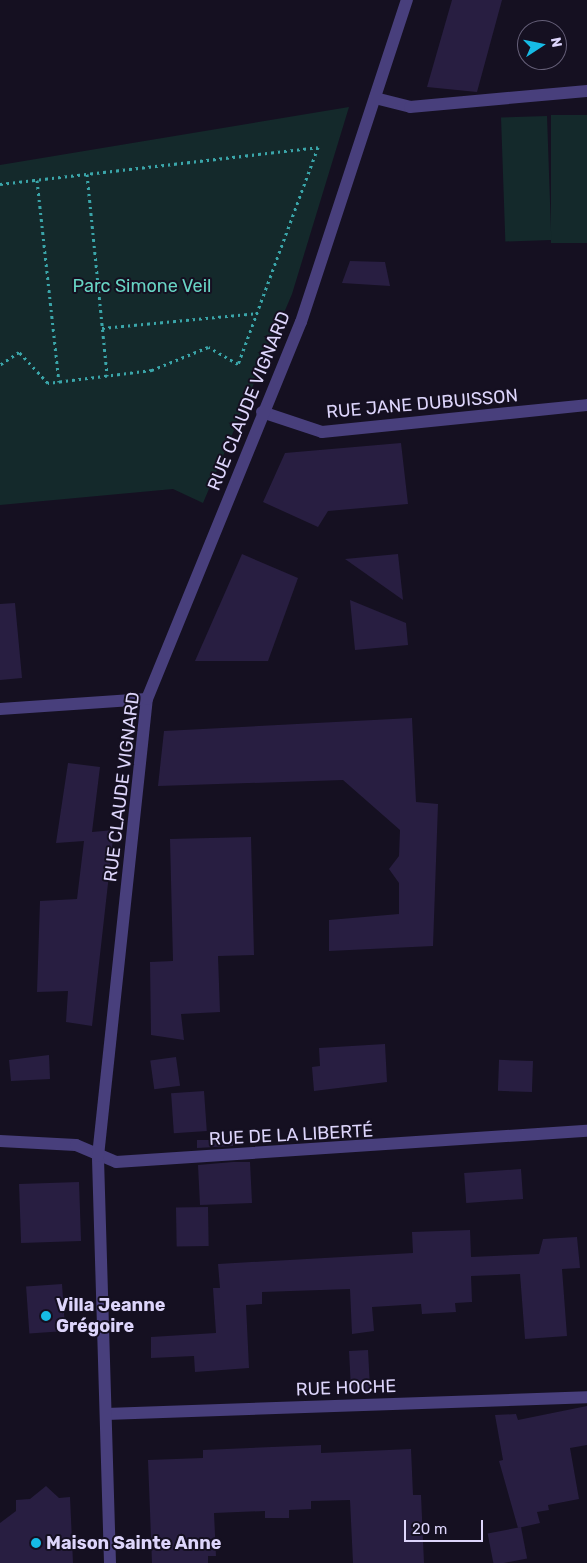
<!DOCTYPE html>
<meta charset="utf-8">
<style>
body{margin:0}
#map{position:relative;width:587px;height:1563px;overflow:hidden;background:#151021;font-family:Rubik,sans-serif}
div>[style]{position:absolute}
.green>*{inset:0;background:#14292b;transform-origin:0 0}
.building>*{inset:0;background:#281e41;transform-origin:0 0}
.path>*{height:3px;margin-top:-1.5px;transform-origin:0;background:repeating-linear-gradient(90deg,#3aa5a9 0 2.5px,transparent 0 6.5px)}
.minor>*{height:12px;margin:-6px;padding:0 6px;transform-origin:6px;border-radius:6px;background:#483f7c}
.dots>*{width:14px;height:14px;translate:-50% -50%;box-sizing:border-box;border:2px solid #151021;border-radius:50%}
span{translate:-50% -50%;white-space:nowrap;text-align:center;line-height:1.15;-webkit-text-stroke:4px #151021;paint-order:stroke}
.park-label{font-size:18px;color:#68d4c4}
.street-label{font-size:18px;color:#ddd5fb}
.poi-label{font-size:18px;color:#ddd5fb;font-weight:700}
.left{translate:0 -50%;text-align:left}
.north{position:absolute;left:517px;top:20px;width:50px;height:50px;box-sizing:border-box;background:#151021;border:1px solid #655f78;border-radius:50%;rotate:79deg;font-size:14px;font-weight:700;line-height:20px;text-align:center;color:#ddd5fb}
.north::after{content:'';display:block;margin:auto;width:18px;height:22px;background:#16bbe5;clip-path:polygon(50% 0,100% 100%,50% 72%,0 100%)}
.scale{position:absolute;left:404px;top:1520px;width:79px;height:22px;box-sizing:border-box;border:2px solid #ddd5fb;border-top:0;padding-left:6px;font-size:15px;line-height:18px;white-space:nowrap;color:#ddd5fb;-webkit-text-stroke:4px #151021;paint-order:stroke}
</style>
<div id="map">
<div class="green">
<i style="clip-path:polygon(349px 107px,292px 294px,203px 503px,173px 489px,0 505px,0 165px)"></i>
<i style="left:587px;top:115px;width:128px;height:36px;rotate:90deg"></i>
<i style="left:547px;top:116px;width:124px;height:46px;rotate:88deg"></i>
</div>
<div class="building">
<i style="clip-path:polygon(452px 0,502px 0,477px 92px,427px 87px)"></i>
<i style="clip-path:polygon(350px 261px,385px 262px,390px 286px,342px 283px)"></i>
<i style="clip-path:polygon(401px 443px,408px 504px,328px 511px,318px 527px,263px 502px,285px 453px)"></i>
<i style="clip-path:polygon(242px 554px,298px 578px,268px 661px,195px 661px)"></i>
<i style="clip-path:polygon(398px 554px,403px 600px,345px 559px)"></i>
<i style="clip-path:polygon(350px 600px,406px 623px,408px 645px,355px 650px)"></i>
<i style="clip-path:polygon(15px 603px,22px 678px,0 680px,0 604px)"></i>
<i style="clip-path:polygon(412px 718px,416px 802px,438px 804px,433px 946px,329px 951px,329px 920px,399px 914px,399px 883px,389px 869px,399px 856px,400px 830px,343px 780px,158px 786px,164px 731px)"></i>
<i style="clip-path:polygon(68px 763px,100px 767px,92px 832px,114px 830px,92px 1026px,66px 1022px,68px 991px,37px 992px,40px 901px,77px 899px,84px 841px,56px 843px)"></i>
<i style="clip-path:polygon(251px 837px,254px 955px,218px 956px,220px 1012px,181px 1014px,184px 1040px,151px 1035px,150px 962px,173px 961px,170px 839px)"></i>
<i style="clip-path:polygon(385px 1044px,387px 1082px,314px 1091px,312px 1067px,320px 1066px,319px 1048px)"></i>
<i style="clip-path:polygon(49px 1055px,50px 1079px,11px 1081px,9px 1060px)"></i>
<i style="left:176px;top:1057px;width:29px;height:26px;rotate:82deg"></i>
<i style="left:533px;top:1061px;width:31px;height:34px;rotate:92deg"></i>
<i style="left:204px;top:1091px;width:40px;height:33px;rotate:86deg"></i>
<i style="clip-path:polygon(197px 1140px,233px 1140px,233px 1146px,197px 1148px)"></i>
<i style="clip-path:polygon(233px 1162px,250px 1162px,252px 1203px,200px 1205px,198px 1165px)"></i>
<i style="left:521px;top:1169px;width:30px;height:57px;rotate:86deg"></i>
<i style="left:79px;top:1182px;width:59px;height:60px;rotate:88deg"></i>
<i style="left:208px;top:1207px;width:39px;height:32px;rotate:89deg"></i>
<i style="clip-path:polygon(470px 1230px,471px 1257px,539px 1254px,543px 1239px,577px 1237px,580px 1268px,562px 1269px,567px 1336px,525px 1339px,520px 1274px,471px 1276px,472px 1302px,455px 1303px,456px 1312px,422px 1314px,421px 1304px,372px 1307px,374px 1331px,352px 1334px,350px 1289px,262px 1292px,262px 1304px,246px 1305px,249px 1368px,195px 1372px,194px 1356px,151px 1358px,151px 1337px,216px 1333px,213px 1288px,220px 1288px,218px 1264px,413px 1253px,412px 1232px)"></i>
<i style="left:62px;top:1284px;width:47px;height:36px;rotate:86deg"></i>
<i style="left:368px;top:1350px;width:41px;height:19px;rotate:87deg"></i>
<i style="clip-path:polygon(587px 1406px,587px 1445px,570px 1448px,579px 1499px,548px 1505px,549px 1510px,537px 1512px,540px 1523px,518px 1528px,499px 1461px,503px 1460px,495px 1415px,516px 1414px,518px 1420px)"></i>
<i style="clip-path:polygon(321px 1445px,321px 1453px,411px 1449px,413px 1495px,421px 1495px,424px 1563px,353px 1563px,350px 1500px,311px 1501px,311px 1509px,289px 1510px,289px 1518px,265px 1518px,265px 1511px,214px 1513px,216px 1556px,208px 1556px,208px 1563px,152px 1563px,148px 1460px,203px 1458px,203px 1450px)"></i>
<i style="clip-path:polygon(46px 1486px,59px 1498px,70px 1497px,73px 1563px,0 1563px,0 1523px,16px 1511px,16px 1500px,30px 1499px)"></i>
<i style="left:521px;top:1527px;width:32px;height:34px;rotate:79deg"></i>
</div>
<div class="path">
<i style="left:87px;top:174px;width:203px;rotate:84.3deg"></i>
<i style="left:37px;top:180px;width:203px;rotate:83.8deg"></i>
<i style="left:0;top:184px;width:320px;rotate:-6.6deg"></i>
<i style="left:318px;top:147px;width:231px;rotate:110.2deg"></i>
<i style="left:238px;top:364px;width:34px;rotate:-150deg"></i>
<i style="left:208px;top:347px;width:61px;rotate:157.7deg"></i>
<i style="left:152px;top:370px;width:105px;rotate:172.9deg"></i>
<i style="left:48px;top:383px;width:42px;rotate:-133.1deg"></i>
<i style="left:19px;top:352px;width:23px;rotate:146deg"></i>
<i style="left:102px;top:328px;width:156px;rotate:-5.5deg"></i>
</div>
<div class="minor">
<i style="left:375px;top:98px;width:36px;rotate:14deg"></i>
<i style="left:410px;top:107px;width:178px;rotate:-5.2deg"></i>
<i style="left:262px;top:412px;width:63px;rotate:18.4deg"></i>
<i style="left:322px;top:432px;width:266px;rotate:-5.8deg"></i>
<i style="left:0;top:709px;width:147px;rotate:-3.9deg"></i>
<i style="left:0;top:1141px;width:76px;rotate:3deg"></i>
<i style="left:76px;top:1145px;width:43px;rotate:23deg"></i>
<i style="left:116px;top:1162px;width:472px;rotate:-3.8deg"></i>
<i style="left:106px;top:1414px;width:481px;rotate:-2deg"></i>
<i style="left:110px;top:1563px;width:407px;rotate:-91.7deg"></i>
<i style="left:98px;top:1156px;width:460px;rotate:-83.9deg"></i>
<i style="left:147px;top:699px;width:407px;rotate:-67.8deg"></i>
<i style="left:301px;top:322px;width:339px;rotate:-71.8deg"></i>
</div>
<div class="dots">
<i style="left:46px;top:1316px;background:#16bbe5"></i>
<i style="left:36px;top:1543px;background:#16bbe5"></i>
</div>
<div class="park-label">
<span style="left:142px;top:286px">Parc Simone Veil</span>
</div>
<div class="street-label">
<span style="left:249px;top:401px;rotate:-68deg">RUE CLAUDE VIGNARD</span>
<span style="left:422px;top:404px;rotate:-5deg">RUE JANE DUBUISSON</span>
<span style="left:122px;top:787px;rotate:-83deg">RUE CLAUDE VIGNARD</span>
<span style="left:291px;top:1135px;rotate:-3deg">RUE DE LA LIBERTÉ</span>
<span style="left:346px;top:1388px;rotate:-2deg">RUE HOCHE</span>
</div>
<div class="poi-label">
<span class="left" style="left:56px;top:1316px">Villa Jeanne<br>Grégoire</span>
<span class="left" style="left:46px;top:1543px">Maison Sainte Anne</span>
</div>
<div class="north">N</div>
<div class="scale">20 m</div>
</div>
